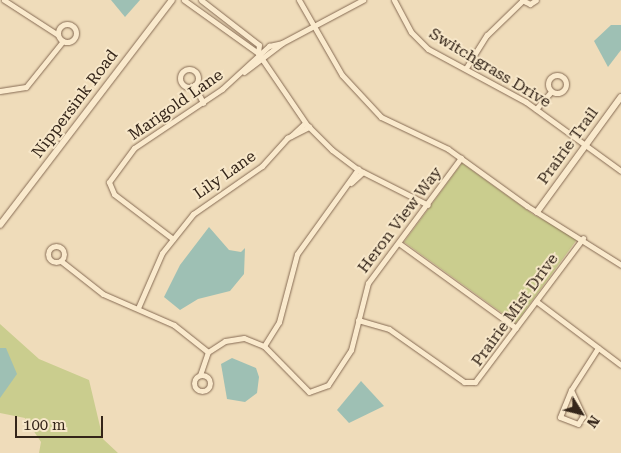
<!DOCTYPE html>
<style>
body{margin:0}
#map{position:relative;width:621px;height:453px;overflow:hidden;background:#efdcba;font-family:"Roboto Serif",serif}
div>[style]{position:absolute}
.green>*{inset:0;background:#cacd8e}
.water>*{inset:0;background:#9ec0b4}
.roads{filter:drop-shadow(0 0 1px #866b54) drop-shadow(0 0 1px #866b54)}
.minor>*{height:5px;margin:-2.5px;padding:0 2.5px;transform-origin:2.5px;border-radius:2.5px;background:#faeacd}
.minor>.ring{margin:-2.5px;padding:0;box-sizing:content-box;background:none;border:5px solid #faeacd;border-radius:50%}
.tertiary>*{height:6px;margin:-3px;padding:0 3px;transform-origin:3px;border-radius:3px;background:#faeacd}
span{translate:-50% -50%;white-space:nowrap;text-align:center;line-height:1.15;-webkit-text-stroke:4px #f7e7c9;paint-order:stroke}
.street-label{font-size:16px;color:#342519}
.north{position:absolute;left:556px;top:388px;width:50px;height:50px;-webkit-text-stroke:4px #f7e7c9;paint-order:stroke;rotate:126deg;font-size:14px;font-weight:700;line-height:20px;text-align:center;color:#342519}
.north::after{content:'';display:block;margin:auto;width:18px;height:22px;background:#342519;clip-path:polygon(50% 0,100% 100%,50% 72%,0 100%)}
.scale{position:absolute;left:15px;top:416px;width:88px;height:22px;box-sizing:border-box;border:2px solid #342519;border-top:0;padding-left:6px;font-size:15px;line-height:18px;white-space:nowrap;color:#342519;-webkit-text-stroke:4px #f7e7c9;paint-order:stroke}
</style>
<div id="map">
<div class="green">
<i style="clip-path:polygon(462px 163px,534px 215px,578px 238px,516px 323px,404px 242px)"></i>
<i style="clip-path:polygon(0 324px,39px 359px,89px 380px,103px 439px,118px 453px,39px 453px,41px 442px,25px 418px,0 413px)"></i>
</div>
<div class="water">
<i style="clip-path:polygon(111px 0,140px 0,125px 17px)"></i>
<i style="clip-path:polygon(611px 25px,621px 25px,621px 50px,608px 67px,594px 41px)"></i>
<i style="clip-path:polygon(209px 227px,229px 250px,241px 252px,245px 248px,244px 274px,230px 291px,198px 299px,180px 310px,164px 297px,180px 265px)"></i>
<i style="clip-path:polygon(0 348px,6px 348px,17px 374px,0 398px)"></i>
<i style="clip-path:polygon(232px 358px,256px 368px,259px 377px,257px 393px,245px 402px,227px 399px,221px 364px)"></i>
<i style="clip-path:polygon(361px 381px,384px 406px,349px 423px,337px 410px)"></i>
</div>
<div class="roads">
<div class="minor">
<i style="left:4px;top:0;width:64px;rotate:32.9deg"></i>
<i style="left:184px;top:0;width:91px;rotate:35.6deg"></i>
<i style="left:201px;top:0;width:73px;rotate:37.8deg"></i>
<i style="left:259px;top:45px;width:8px;rotate:97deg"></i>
<i style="left:299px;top:0;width:86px;rotate:60.2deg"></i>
<i style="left:342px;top:75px;width:57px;rotate:47.1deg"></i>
<i style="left:381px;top:117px;width:74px;rotate:25.5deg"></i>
<i style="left:448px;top:149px;width:97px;rotate:35.8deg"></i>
<i style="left:527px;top:206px;width:111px;rotate:32.1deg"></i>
<i style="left:394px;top:0;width:36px;rotate:62deg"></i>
<i style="left:411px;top:32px;width:24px;rotate:45deg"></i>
<i style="left:428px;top:49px;width:111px;rotate:28.4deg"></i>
<i style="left:526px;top:102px;width:117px;rotate:36deg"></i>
<i style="left:522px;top:0;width:9px;rotate:27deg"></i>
<i style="left:530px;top:4px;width:7px;rotate:-34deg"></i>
<i class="ring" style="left:58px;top:24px;width:13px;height:13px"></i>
<i style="left:282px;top:43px;width:92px;rotate:-28deg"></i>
<i style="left:258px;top:53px;width:87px;rotate:55.8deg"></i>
<i style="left:307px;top:125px;width:35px;rotate:45deg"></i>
<i style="left:332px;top:150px;width:34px;rotate:37deg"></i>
<i style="left:359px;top:170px;width:77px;rotate:26.9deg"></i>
<i style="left:466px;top:68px;width:39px;rotate:-58deg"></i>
<i style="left:487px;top:35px;width:49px;rotate:-44.2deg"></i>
<i class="ring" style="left:180px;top:69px;width:13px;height:13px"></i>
<i style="left:244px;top:72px;width:48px;rotate:-37.3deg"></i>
<i class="ring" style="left:548px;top:75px;width:13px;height:13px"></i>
<i style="left:194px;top:85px;width:20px;rotate:63deg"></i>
<i style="left:0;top:91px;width:26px;rotate:-9deg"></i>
<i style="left:26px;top:87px;width:59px;rotate:-51.2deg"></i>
<i style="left:536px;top:109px;width:23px;rotate:-49deg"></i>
<i style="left:291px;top:136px;width:19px;rotate:-43deg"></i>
<i style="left:351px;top:183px;width:16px;rotate:-43deg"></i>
<i style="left:173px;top:239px;width:74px;rotate:-142.7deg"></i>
<i style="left:114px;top:194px;width:13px;rotate:-113deg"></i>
<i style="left:109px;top:182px;width:42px;rotate:-53.7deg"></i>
<i style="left:134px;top:148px;width:106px;rotate:-33.8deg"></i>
<i style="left:222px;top:89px;width:64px;rotate:-42.5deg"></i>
<i style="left:269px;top:46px;width:13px;rotate:-13deg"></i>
<i style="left:400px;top:244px;width:143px;rotate:35.9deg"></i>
<i class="ring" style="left:48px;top:246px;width:11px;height:11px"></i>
<i style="left:61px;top:261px;width:53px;rotate:38.2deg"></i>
<i style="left:103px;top:294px;width:77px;rotate:23.6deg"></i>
<i style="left:174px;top:325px;width:43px;rotate:38.5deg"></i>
<i style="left:536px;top:301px;width:106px;rotate:37deg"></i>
<i style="left:138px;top:308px;width:60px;rotate:-66.4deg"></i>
<i style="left:162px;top:253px;width:50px;rotate:-51.5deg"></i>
<i style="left:193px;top:214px;width:84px;rotate:-34.8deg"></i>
<i style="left:262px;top:166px;width:38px;rotate:-48deg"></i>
<i style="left:287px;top:138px;width:25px;rotate:-27deg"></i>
<i style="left:358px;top:320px;width:32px;rotate:16deg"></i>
<i style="left:389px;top:329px;width:92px;rotate:35.2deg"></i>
<i style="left:464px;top:382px;width:11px"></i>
<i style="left:475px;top:382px;width:180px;rotate:-53.1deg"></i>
<i style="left:264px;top:346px;width:28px;rotate:-58deg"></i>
<i style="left:279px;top:322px;width:70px;rotate:-75.2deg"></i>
<i style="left:297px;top:254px;width:105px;rotate:-54.3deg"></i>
<i class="ring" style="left:194px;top:375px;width:11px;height:11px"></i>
<i style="left:200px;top:375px;width:24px;rotate:-71deg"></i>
<i style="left:208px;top:352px;width:20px;rotate:-33deg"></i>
<i style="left:225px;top:341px;width:19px;rotate:-9deg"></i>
<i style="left:244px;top:338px;width:22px;rotate:22deg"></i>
<i style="left:264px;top:346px;width:64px;rotate:45.6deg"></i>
<i style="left:309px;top:392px;width:20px;rotate:-20deg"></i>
<i style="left:328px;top:385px;width:42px;rotate:-56.7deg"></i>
<i style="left:351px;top:350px;width:69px;rotate:-75.8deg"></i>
<i style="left:368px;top:283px;width:156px;rotate:-53.4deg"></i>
<i style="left:571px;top:390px;width:29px;rotate:65deg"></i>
<i style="left:583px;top:416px;width:9px;rotate:122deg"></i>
<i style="left:578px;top:424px;width:19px;rotate:-159deg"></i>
<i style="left:560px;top:417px;width:29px;rotate:-68deg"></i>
<i style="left:571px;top:390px;width:50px;rotate:-57.3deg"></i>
</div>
<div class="tertiary">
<i style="left:537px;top:212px;width:142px;rotate:-53.9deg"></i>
<i style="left:0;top:225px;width:283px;rotate:-52.6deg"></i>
</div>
</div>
<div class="street-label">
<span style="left:490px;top:68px;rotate:31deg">Switchgrass Drive</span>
<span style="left:75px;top:104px;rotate:-53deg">Nippersink Road</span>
<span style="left:176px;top:105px;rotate:-35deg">Marigold Lane</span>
<span style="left:568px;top:146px;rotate:-54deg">Prairie Trail</span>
<span style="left:225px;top:175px;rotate:-35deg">Lily Lane</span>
<span style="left:400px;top:220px;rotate:-53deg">Heron View Way</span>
<span style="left:515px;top:310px;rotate:-54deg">Prairie Mist Drive</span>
</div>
<div class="north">N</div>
<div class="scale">100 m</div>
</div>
